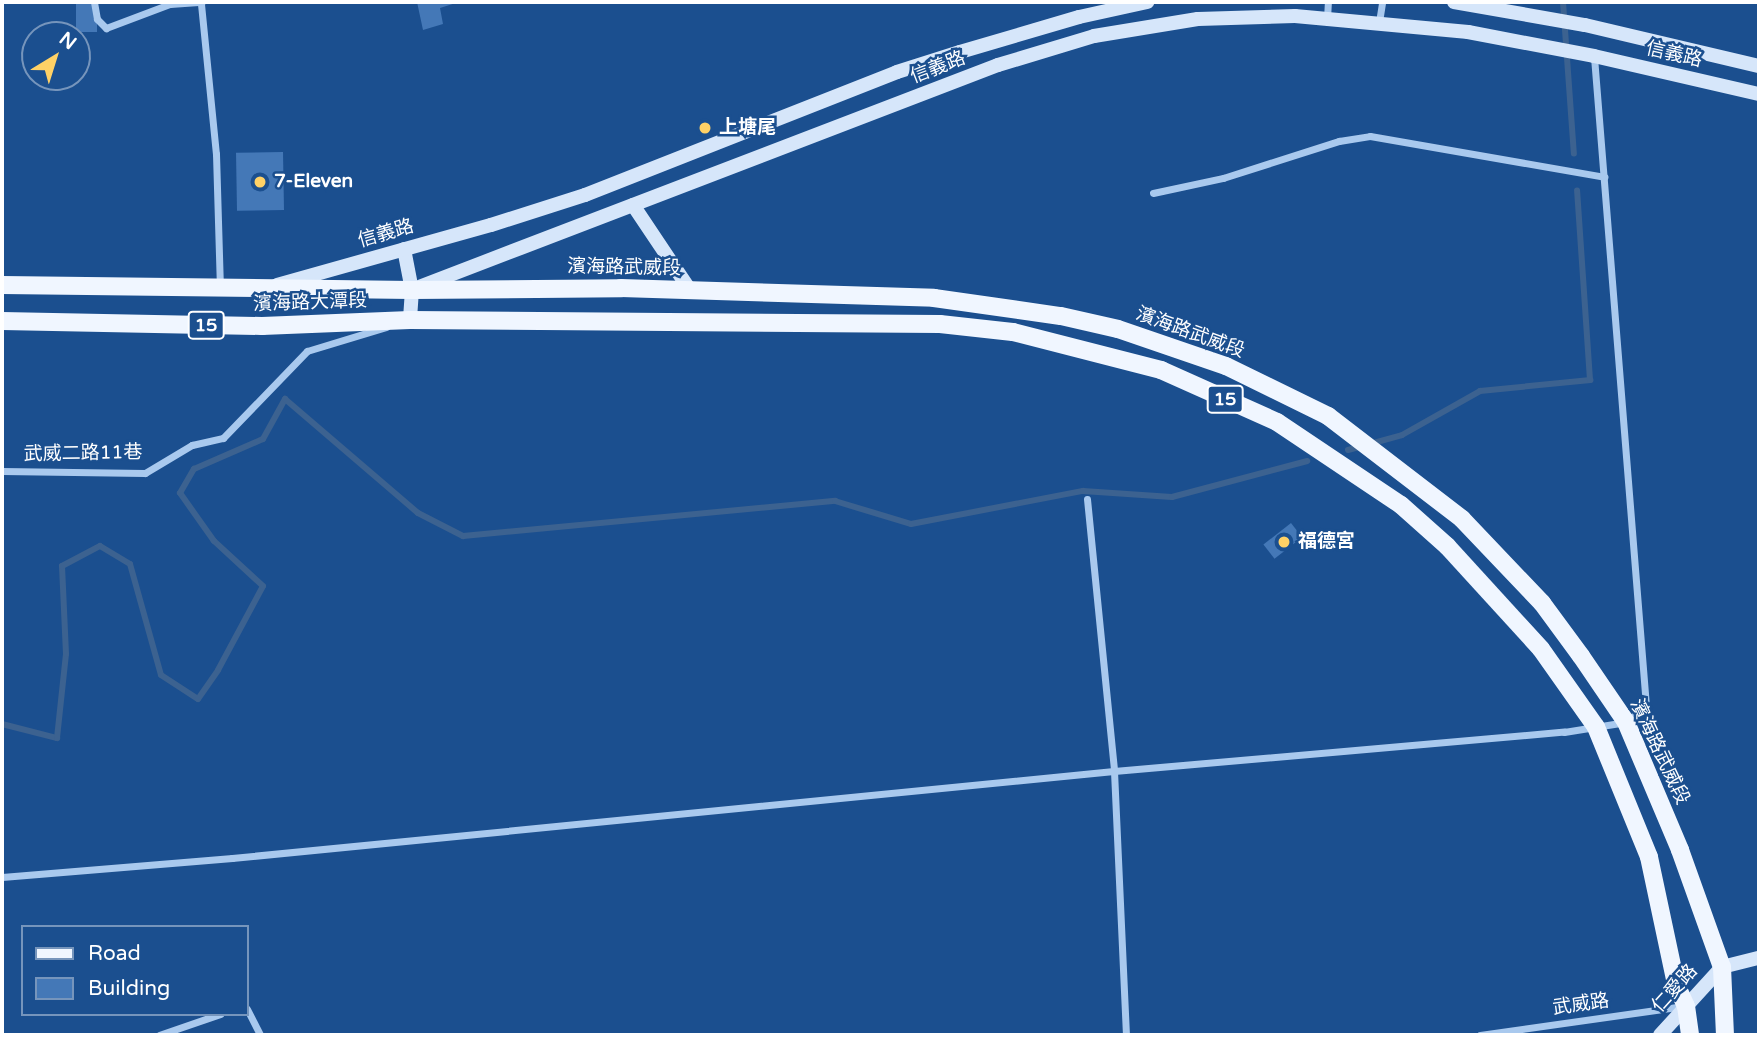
<!DOCTYPE html>
<meta charset="utf-8">
<style>
body{margin:0}
#map{position:relative;width:1761px;height:1037px;overflow:hidden;background:#1b4f8f;font-family:"Varela Round","Noto Sans TC",sans-serif}
div>[style]{position:absolute}
.stream>*{height:6px;margin:-3px;padding:0 3px;transform-origin:3px;border-radius:3px;background:#3c6290}
.building>*{inset:0;background:#4478b7;transform-origin:0 0}
.street>*{height:7px;margin:-3.5px;padding:0 3.5px;transform-origin:3.5px;border-radius:3.5px;background:#a9c9ee}
.secondary>*{height:14px;margin:-7px;padding:0 7px;transform-origin:7px;border-radius:7px;background:#d6e6fa}
.primary>*{height:18px;margin:-9px;padding:0 9px;transform-origin:9px;border-radius:9px;background:#f0f6ff}
.dots>*{width:19px;height:19px;translate:-50% -50%;box-sizing:border-box;border:4px solid #1b4f8f;border-radius:50%}
span{translate:-50% -50%;white-space:nowrap;text-align:center;line-height:1.15;-webkit-text-stroke:5px #1b4f8f;paint-order:stroke}
.shield-label span{padding:2px 5px;background:#1b4f8f;border:2px solid;border-radius:5px;-webkit-text-stroke-width:0}
.shield-label{font-size:18px;color:#fff;font-weight:700}
.street-label{font-size:19px;color:#fff}
.poi-label{font-size:19px;color:#fff;font-weight:700}
.left{translate:0 -50%;text-align:left}
.frame{position:absolute;inset:0;border:4px solid #fff;pointer-events:none}
.legend{position:absolute;left:21px;top:925px;width:228px;height:91px;box-sizing:border-box;background:#1b4f8f;border:2px solid #7695bc;margin:0;padding:9px 12px;list-style:none;font-size:21px;color:#fff}
.legend li{display:flex;align-items:center;gap:14px;height:35px}
.legend b{width:35px;border:2px solid #7695bc}
.north{position:absolute;left:21px;top:21px;width:70px;height:70px;box-sizing:border-box;background:#1b4f8f;border:2px solid #7695bc;border-radius:50%;rotate:38deg;font-size:19px;font-weight:700;line-height:28px;text-align:center;color:#fff}
.north::after{content:'';display:block;margin:auto;width:24px;height:32px;background:#ffd166;clip-path:polygon(50% 0,100% 100%,50% 72%,0 100%)}
</style>
<div id="map">
<div class="stream">
<i style="left:1563px;top:2px;width:152px;rotate:85.9deg"></i>
<i style="left:1348px;top:450px;width:56px;rotate:-15.5deg"></i>
<i style="left:1402px;top:435px;width:90px;rotate:-29.4deg"></i>
<i style="left:1480px;top:391px;width:111px;rotate:-5.7deg"></i>
<i style="left:1590px;top:380px;width:190px;rotate:-93.9deg"></i>
<i style="left:2px;top:724px;width:57px;rotate:14.3deg"></i>
<i style="left:57px;top:738px;width:84px;rotate:-83.9deg"></i>
<i style="left:66px;top:654px;width:88px;rotate:-92.6deg"></i>
<i style="left:62px;top:566px;width:43px;rotate:-27.8deg"></i>
<i style="left:100px;top:546px;width:35px;rotate:31deg"></i>
<i style="left:130px;top:564px;width:115px;rotate:74.4deg"></i>
<i style="left:161px;top:675px;width:44px;rotate:33deg"></i>
<i style="left:198px;top:699px;width:35px;rotate:-55deg"></i>
<i style="left:218px;top:670px;width:95px;rotate:-61.8deg"></i>
<i style="left:263px;top:586px;width:67px;rotate:-137.4deg"></i>
<i style="left:214px;top:541px;width:59px;rotate:-125.3deg"></i>
<i style="left:180px;top:493px;width:28px;rotate:-60deg"></i>
<i style="left:194px;top:469px;width:75px;rotate:-23.5deg"></i>
<i style="left:263px;top:439px;width:46px;rotate:-61.2deg"></i>
<i style="left:285px;top:399px;width:175px;rotate:40.6deg"></i>
<i style="left:418px;top:513px;width:51px;rotate:27.1deg"></i>
<i style="left:463px;top:536px;width:374px;rotate:-5.4deg"></i>
<i style="left:835px;top:501px;width:79px;rotate:16.8deg"></i>
<i style="left:911px;top:524px;width:175px;rotate:-10.9deg"></i>
<i style="left:1083px;top:491px;width:89px;rotate:3.9deg"></i>
<i style="left:1172px;top:497px;width:140px;rotate:-14.9deg"></i>
</div>
<div class="building">
<i style="left:76px;top:2px;width:21px;height:30px"></i>
<i style="clip-path:polygon(417px 2px,459px 2px,440px 8px,443px 24px,423px 30px)"></i>
<i style="left:283px;top:152px;width:58px;height:47px;rotate:89deg"></i>
<i style="left:1291px;top:523px;width:18px;height:35px;rotate:52deg"></i>
</div>
<div class="street">
<i style="left:94px;top:2px;width:17px;rotate:80deg"></i>
<i style="left:97px;top:19px;width:13px;rotate:45deg"></i>
<i style="left:106px;top:28px;width:68px;rotate:-20.6deg"></i>
<i style="left:170px;top:4px;width:32px;rotate:-4deg"></i>
<i style="left:201px;top:4px;width:151px;rotate:84.3deg"></i>
<i style="left:216px;top:154px;width:132px;rotate:88.3deg"></i>
<i style="left:1327px;top:19px;width:17px;rotate:-87deg"></i>
<i style="left:1379px;top:22px;width:20px;rotate:-81deg"></i>
<i style="left:1153px;top:193px;width:72px;rotate:-12.1deg"></i>
<i style="left:1223px;top:178px;width:122px;rotate:-17.7deg"></i>
<i style="left:1339px;top:141px;width:31px;rotate:-9deg"></i>
<i style="left:1370px;top:136px;width:238px;rotate:9.9deg"></i>
<i style="left:2px;top:471px;width:143px;rotate:0.8deg"></i>
<i style="left:145px;top:473px;width:55px;rotate:-30.8deg"></i>
<i style="left:192px;top:445px;width:32px;rotate:-13deg"></i>
<i style="left:223px;top:438px;width:121px;rotate:-46deg"></i>
<i style="left:307px;top:351px;width:83px;rotate:-16.9deg"></i>
<i style="left:1087px;top:499px;width:273px;rotate:84.3deg"></i>
<i style="left:1114px;top:771px;width:264px;rotate:87.4deg"></i>
<i style="left:2px;top:877px;width:231px;rotate:-4.7deg"></i>
<i style="left:232px;top:858px;width:886px;rotate:-5.63deg"></i>
<i style="left:1114px;top:771px;width:452px;rotate:-5deg"></i>
<i style="left:1564px;top:732px;width:63px;rotate:-9.2deg"></i>
<i style="left:1626px;top:722px;width:26px;rotate:-39deg"></i>
<i style="left:1646px;top:706px;width:651px;rotate:-94.58deg"></i>
<i style="left:247px;top:1009px;width:29px;rotate:63deg"></i>
<i style="left:159px;top:1035px;width:65px;rotate:-19deg"></i>
<i style="left:1480px;top:1035px;width:206px;rotate:-8.1deg"></i>
</div>
<div class="secondary">
<i style="left:1454px;top:2px;width:133px;rotate:10deg"></i>
<i style="left:1585px;top:25px;width:179px;rotate:13.3deg"></i>
<i style="left:633px;top:205px;width:102px;rotate:56.2deg"></i>
<i style="left:404px;top:249px;width:42px;rotate:79deg"></i>
<i style="left:412px;top:290px;width:30px;rotate:94deg"></i>
<i style="left:277px;top:285px;width:222px;rotate:-15.7deg"></i>
<i style="left:491px;top:225px;width:99px;rotate:-17.7deg"></i>
<i style="left:585px;top:195px;width:335px;rotate:-21.5deg"></i>
<i style="left:897px;top:72px;width:66px;rotate:-17.6deg"></i>
<i style="left:960px;top:52px;width:124px;rotate:-16.4deg"></i>
<i style="left:1079px;top:17px;width:70px;rotate:-12.4deg"></i>
<i style="left:419px;top:287px;width:620px;rotate:-20.98deg"></i>
<i style="left:998px;top:65px;width:100px;rotate:-16.8deg"></i>
<i style="left:1094px;top:36px;width:105px;rotate:-9.3deg"></i>
<i style="left:1198px;top:19px;width:97px;rotate:-1.8deg"></i>
<i style="left:1295px;top:16px;width:174px;rotate:5.3deg"></i>
<i style="left:1468px;top:32px;width:128px;rotate:10.8deg"></i>
<i style="left:1594px;top:56px;width:169px;rotate:13deg"></i>
<i style="left:1660px;top:1035px;width:92px;rotate:-47.6deg"></i>
<i style="left:1722px;top:967px;width:38px;rotate:-14deg"></i>
</div>
<div class="primary">
<i style="left:2px;top:285px;width:410px;rotate:0.7deg"></i>
<i style="left:412px;top:290px;width:209px;rotate:-0.5deg"></i>
<i style="left:621px;top:288px;width:313px;rotate:1.8deg"></i>
<i style="left:934px;top:298px;width:128px;rotate:8.1deg"></i>
<i style="left:1061px;top:316px;width:58px;rotate:12.8deg"></i>
<i style="left:1118px;top:329px;width:114px;rotate:18.9deg"></i>
<i style="left:1226px;top:366px;width:114px;rotate:26.1deg"></i>
<i style="left:1328px;top:416px;width:169px;rotate:37.5deg"></i>
<i style="left:1462px;top:519px;width:116px;rotate:46.4deg"></i>
<i style="left:1542px;top:603px;width:66px;rotate:53.7deg"></i>
<i style="left:1581px;top:656px;width:80px;rotate:55.7deg"></i>
<i style="left:1626px;top:722px;width:139px;rotate:67.1deg"></i>
<i style="left:1680px;top:850px;width:124px;rotate:70.3deg"></i>
<i style="left:1722px;top:967px;width:68px;rotate:87.5deg"></i>
<i style="left:2px;top:321px;width:260px;rotate:1.1deg"></i>
<i style="left:262px;top:326px;width:148px;rotate:-2.3deg"></i>
<i style="left:410px;top:320px;width:530px;rotate:0.43deg"></i>
<i style="left:940px;top:324px;width:73px;rotate:6.3deg"></i>
<i style="left:1013px;top:332px;width:153px;rotate:14.4deg"></i>
<i style="left:1161px;top:370px;width:127px;rotate:24.1deg"></i>
<i style="left:1277px;top:422px;width:149px;rotate:33.8deg"></i>
<i style="left:1401px;top:505px;width:62px;rotate:41.7deg"></i>
<i style="left:1447px;top:546px;width:139px;rotate:47.6deg"></i>
<i style="left:1541px;top:649px;width:95px;rotate:54.8deg"></i>
<i style="left:1596px;top:727px;width:140px;rotate:67.8deg"></i>
<i style="left:1649px;top:857px;width:130px;rotate:78deg"></i>
<i style="left:1676px;top:984px;width:24px;rotate:66deg"></i>
<i style="left:1686px;top:1006px;width:29px;rotate:82deg"></i>
</div>
<div class="dots">
<i style="left:705px;top:128px;background:#ffd166"></i>
<i style="left:260px;top:182px;background:#ffd166"></i>
<i style="left:1284px;top:542px;background:#ffd166"></i>
</div>
<div class="shield-label">
<span style="left:206px;top:325px">15</span>
<span style="left:1225px;top:399px">15</span>
</div>
<div class="street-label">
<span style="left:1674px;top:55px;rotate:13deg">信義路</span>
<span style="left:938px;top:68px;rotate:-21deg">信義路</span>
<span style="left:386px;top:234px;rotate:-16deg">信義路</span>
<span style="left:624px;top:268px;rotate:1deg">濱海路武威段</span>
<span style="left:310px;top:303px;rotate:-2deg">濱海路大潭段</span>
<span style="left:1190px;top:333px;rotate:20deg">濱海路武威段</span>
<span style="left:83px;top:454px;rotate:-1deg">武威二路11巷</span>
<span style="left:1659px;top:752px;rotate:65deg">濱海路武威段</span>
<span style="left:1675px;top:989px;rotate:-48deg">仁愛路</span>
<span style="left:1581px;top:1005px;rotate:-8deg">武威路</span>
</div>
<div class="poi-label">
<span class="left" style="left:719px;top:128px">上塘尾</span>
<span class="left" style="left:274px;top:182px">7-Eleven</span>
<span class="left" style="left:1298px;top:542px">福德宮</span>
</div>
<div class="frame"></div>
<ul class="legend">
<li><b style="height:9px;background:#f0f6ff"></b>Road</li>
<li><b style="height:19px;background:#4478b7"></b>Building</li>
</ul>
<div class="north">N</div>
</div>
